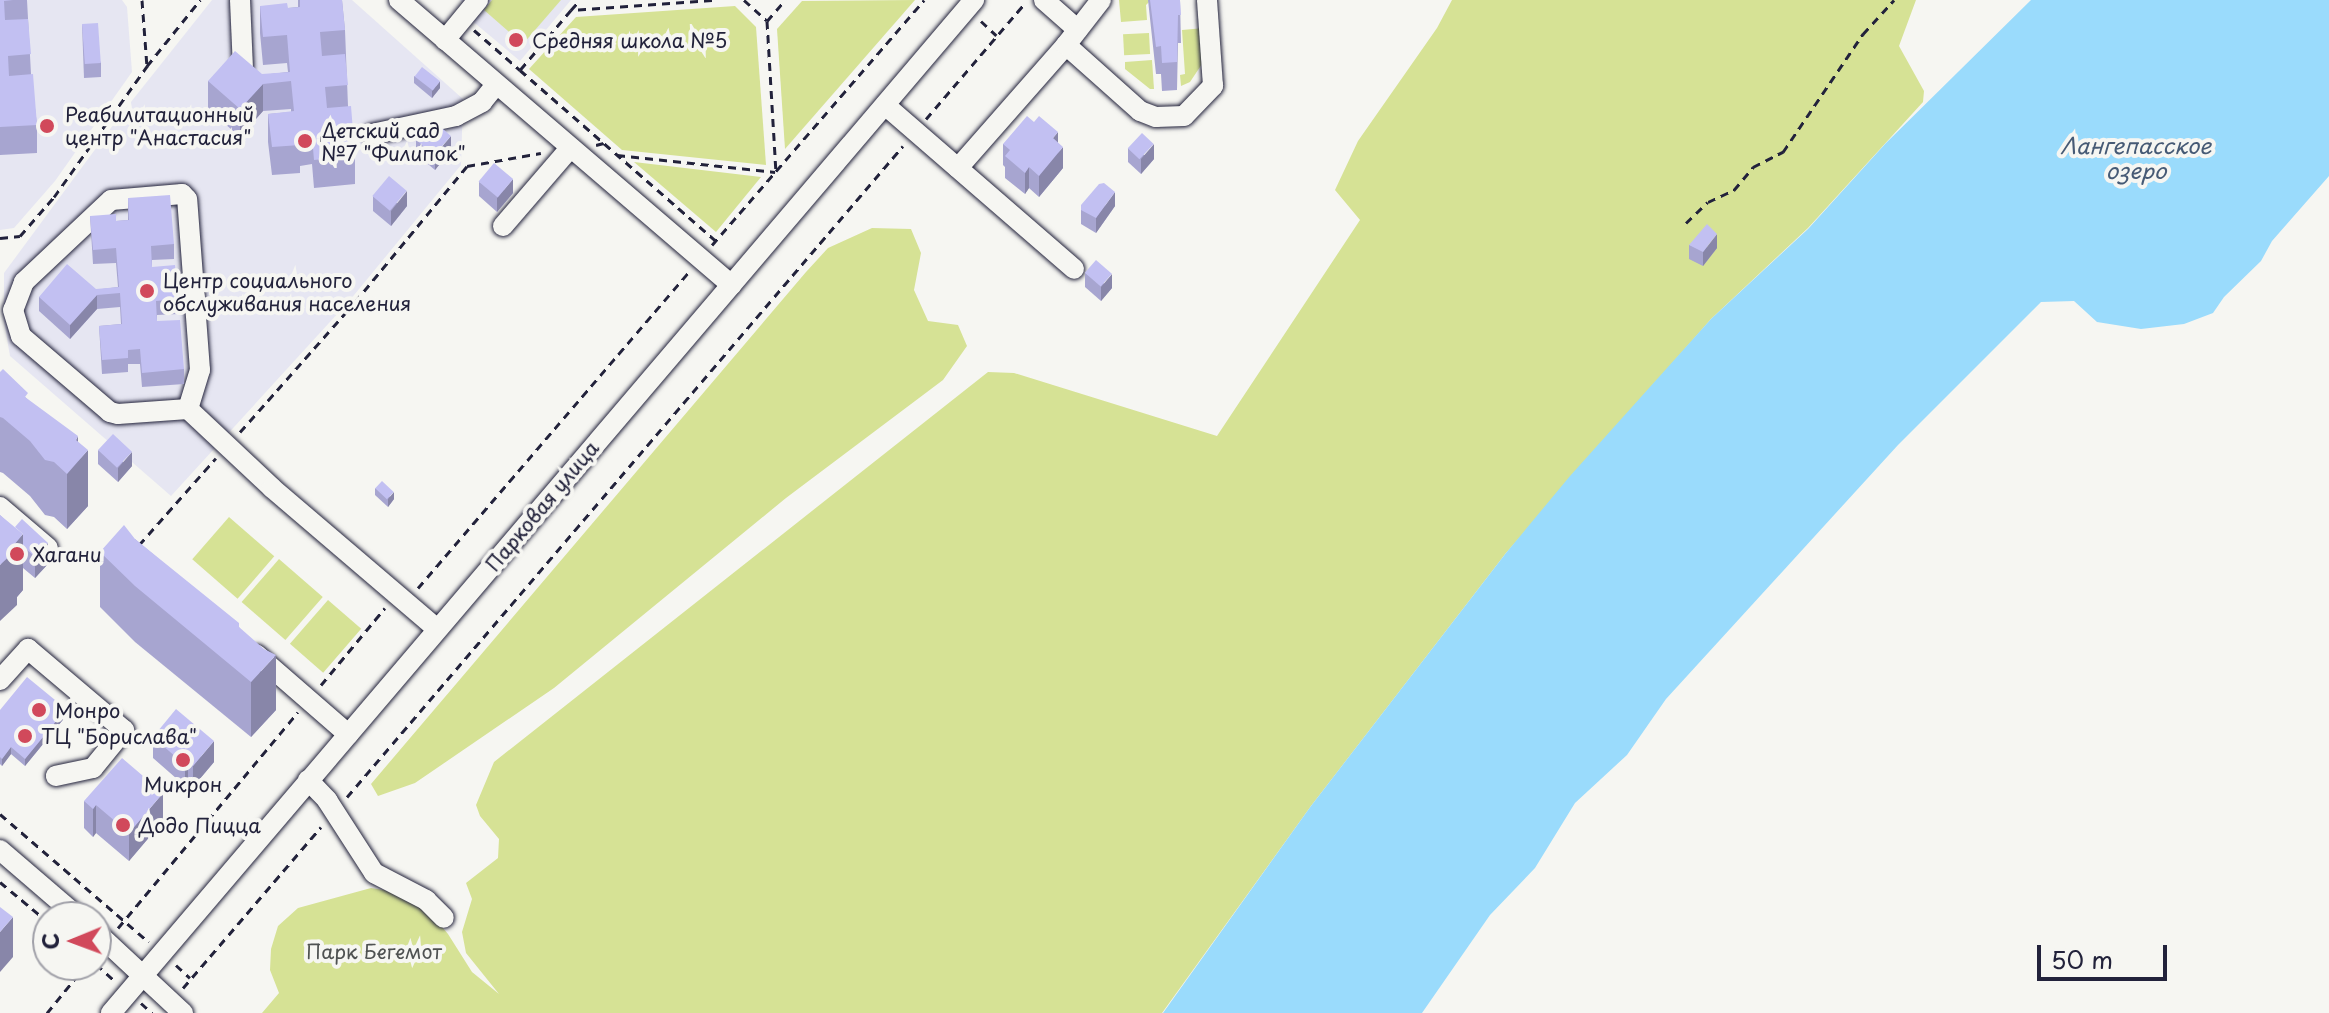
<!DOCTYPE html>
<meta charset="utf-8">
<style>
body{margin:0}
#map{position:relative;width:2329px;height:1013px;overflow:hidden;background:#f6f6f2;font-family:"Playpen Sans",sans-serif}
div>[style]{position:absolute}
.built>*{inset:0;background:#e6e6f2}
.green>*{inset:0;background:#d6e295;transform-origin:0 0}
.water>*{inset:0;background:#9adbfc}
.path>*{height:3px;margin-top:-1.5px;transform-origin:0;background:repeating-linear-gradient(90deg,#22223b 0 8px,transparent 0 14px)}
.roads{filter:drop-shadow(0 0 2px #22223b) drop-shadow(0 0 2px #22223b)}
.minor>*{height:20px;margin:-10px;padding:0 10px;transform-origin:10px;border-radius:10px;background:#f6f6f2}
.wall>*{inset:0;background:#a7a5d0}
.shaded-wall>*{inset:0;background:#8886a9}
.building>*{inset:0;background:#c2c0f2;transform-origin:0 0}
.dots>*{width:22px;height:22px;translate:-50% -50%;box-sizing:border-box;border:4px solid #f6f6f2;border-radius:50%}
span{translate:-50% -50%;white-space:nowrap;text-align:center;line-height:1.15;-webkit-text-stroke:8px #f6f6f2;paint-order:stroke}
.poi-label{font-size:20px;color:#22223b}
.left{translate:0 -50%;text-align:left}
.street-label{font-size:20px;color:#22223b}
.park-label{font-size:20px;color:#4f5252}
.water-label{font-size:22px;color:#465a75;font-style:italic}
.north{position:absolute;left:32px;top:901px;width:80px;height:80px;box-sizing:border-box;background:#f6f6f2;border:2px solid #a1a1a9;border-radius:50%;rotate:269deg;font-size:22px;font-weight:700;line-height:32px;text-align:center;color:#22223b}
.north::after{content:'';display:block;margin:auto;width:28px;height:36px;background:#d1495b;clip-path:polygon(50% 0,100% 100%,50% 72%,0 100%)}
.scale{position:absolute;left:2037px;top:945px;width:130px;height:36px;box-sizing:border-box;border:4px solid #22223b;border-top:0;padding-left:10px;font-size:24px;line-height:28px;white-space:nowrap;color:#22223b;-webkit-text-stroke:6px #f6f6f2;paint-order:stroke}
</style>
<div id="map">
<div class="built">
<i style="clip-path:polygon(0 0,122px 0,127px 7px,132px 72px,55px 181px,14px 228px,0 230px)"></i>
<i style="clip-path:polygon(212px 0,352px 0,463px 99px,461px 165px,350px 300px,171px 496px,10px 356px,4px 321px,4px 273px,119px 117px)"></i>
<i style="clip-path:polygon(460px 0,571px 0,520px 61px,470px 19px,475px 13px)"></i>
</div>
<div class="green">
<i style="clip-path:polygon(492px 0,561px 0,523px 44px,484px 10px)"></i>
<i style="clip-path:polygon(915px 0,785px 149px,777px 29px,802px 1px)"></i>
<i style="clip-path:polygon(1119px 0,1151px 0,1146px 5px,1147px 20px,1121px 22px)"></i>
<i style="clip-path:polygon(1452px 0,1916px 0,1899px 46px,1924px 91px,1923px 102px,1808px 228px,1711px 319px,1506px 553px,1311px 806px,1162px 1013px,262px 1013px,279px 993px,270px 970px,271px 949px,278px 926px,298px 908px,371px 888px,396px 892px,426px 908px,448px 934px,472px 972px,499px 994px,466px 953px,462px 932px,472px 899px,466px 883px,498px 858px,499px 839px,480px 816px,476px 805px,494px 762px,988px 372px,1014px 373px,1217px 436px,1360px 220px,1335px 190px,1358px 141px,1437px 28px)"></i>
<i style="clip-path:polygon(735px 6px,756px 27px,766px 165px,622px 150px,529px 69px,576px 17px)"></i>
<i style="clip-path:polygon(1204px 28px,1204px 61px,1190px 82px,1181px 86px,1180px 75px,1185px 74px,1182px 30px)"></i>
<i style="left:1149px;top:33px;width:21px;height:26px;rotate:87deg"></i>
<i style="clip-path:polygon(1152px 60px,1154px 89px,1150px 89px,1125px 69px,1125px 62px)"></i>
<i style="clip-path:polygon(634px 162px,761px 177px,716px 232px)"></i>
<i style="clip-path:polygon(872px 228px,911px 229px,921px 253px,914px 290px,928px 321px,958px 325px,967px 346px,943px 380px,786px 498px,554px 688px,415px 783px,378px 796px,371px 784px,806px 272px,828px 248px)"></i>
<i style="left:229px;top:517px;width:60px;height:56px;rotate:41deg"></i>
<i style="left:279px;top:559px;width:58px;height:57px;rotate:41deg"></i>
<i style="left:328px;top:600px;width:44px;height:58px;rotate:41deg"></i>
</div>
<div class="water">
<i style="clip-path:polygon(2031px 0,2329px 0,2329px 176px,2272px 241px,2261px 261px,2224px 297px,2213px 313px,2184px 324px,2141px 329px,2097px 322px,2074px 301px,2041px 302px,1898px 445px,1666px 699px,1627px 755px,1575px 803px,1535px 868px,1490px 915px,1422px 1013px,1163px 1013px,1311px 806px,1506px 553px,1570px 476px,1711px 319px,1808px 229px,1886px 143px)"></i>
</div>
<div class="path">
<i style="left:142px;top:0;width:66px;rotate:85.7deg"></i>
<i style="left:712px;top:0;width:141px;rotate:175.9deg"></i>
<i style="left:571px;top:10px;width:79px;rotate:130.4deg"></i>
<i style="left:520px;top:70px;width:260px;rotate:41.1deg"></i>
<i style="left:744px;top:0;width:31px;rotate:42deg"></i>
<i style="left:767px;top:21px;width:150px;rotate:86.6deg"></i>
<i style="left:571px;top:10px;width:13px;rotate:-48deg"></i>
<i style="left:767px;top:21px;width:28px;rotate:-49deg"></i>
<i style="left:981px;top:21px;width:21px;rotate:43deg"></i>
<i style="left:474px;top:30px;width:61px;rotate:41deg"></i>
<i style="left:926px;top:119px;width:153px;rotate:-49.5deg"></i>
<i style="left:596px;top:145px;width:8px;rotate:-14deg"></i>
<i style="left:617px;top:155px;width:159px;rotate:6.1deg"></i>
<i style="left:1686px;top:223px;width:30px;rotate:-44deg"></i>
<i style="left:1708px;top:202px;width:29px;rotate:-25deg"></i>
<i style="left:1734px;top:190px;width:30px;rotate:-50deg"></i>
<i style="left:1753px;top:167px;width:34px;rotate:-27deg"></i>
<i style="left:1783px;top:152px;width:143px;rotate:-55.9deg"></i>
<i style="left:1863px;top:34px;width:46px;rotate:-47.6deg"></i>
<i style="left:0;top:238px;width:20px;rotate:-6deg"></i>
<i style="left:20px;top:236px;width:52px;rotate:-48.9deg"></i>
<i style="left:54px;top:197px;width:161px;rotate:-54.6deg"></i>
<i style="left:147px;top:66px;width:85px;rotate:-51.2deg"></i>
<i style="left:712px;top:245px;width:324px;rotate:-49.1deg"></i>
<i style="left:240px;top:432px;width:174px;rotate:-48.5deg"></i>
<i style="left:355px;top:302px;width:176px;rotate:-50.5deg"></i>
<i style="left:467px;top:166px;width:75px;rotate:-10deg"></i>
<i style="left:139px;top:545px;width:116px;rotate:-48.5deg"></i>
<i style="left:418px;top:588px;width:416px;rotate:-49.4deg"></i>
<i style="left:321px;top:685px;width:100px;rotate:-50.3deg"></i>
<i style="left:347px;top:797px;width:856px;rotate:-49.5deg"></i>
<i style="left:0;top:814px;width:196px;rotate:40.7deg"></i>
<i style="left:0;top:882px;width:62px;rotate:39.8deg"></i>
<i style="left:118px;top:928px;width:281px;rotate:-50.2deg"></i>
<i style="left:96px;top:964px;width:24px;rotate:42deg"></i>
<i style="left:176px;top:965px;width:19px;rotate:43deg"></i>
<i style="left:183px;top:988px;width:212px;rotate:-49.4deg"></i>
<i style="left:141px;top:1003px;width:15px;rotate:42deg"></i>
<i style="left:47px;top:1013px;width:62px;rotate:-50.9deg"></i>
</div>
<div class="roads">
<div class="minor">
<i style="left:240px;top:0;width:69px;rotate:87.5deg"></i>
<i style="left:399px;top:0;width:438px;rotate:40.6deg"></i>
<i style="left:1044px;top:0;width:45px;rotate:41.4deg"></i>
<i style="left:445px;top:40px;width:52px;rotate:-50.5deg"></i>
<i style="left:1066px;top:45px;width:99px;rotate:41.7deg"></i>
<i style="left:1140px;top:111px;width:17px;rotate:21deg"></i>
<i style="left:1156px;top:117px;width:28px;rotate:-2deg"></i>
<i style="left:1184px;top:116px;width:42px;rotate:-46deg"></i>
<i style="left:1213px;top:86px;width:86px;rotate:-94deg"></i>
<i style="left:885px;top:105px;width:250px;rotate:40.9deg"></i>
<i style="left:372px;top:134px;width:86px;rotate:-12.1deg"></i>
<i style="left:456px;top:116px;width:30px;rotate:-28deg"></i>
<i style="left:482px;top:102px;width:22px;rotate:-51deg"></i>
<i style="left:958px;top:168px;width:164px;rotate:-48.7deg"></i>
<i style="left:1066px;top:45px;width:57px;rotate:-52.1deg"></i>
<i style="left:503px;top:226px;width:103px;rotate:-49.3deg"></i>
<i style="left:188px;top:409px;width:41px;rotate:-72.9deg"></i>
<i style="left:200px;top:370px;width:171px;rotate:-94.3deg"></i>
<i style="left:187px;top:199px;width:7px;rotate:-135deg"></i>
<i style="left:182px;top:194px;width:71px;rotate:175.2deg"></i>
<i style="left:111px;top:200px;width:120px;rotate:136.7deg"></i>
<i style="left:24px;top:282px;width:30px;rotate:111deg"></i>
<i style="left:13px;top:310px;width:27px;rotate:73deg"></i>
<i style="left:21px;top:336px;width:117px;rotate:40.5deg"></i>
<i style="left:110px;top:412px;width:8px;rotate:14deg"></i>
<i style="left:118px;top:414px;width:70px;rotate:-4.1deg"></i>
<i style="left:188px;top:409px;width:115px;rotate:43.2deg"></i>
<i style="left:272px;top:488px;width:217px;rotate:40.5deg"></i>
<i style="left:0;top:507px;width:63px;rotate:40.5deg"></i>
<i style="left:257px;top:655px;width:121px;rotate:41deg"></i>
<i style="left:0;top:680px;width:42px;rotate:-47.9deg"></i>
<i style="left:28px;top:649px;width:126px;rotate:40.2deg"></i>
<i style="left:124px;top:730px;width:49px;rotate:129.2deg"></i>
<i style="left:93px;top:768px;width:38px;rotate:168deg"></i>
<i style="left:308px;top:780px;width:28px;rotate:46deg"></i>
<i style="left:327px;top:800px;width:87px;rotate:57.2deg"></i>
<i style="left:374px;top:873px;width:59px;rotate:27.4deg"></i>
<i style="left:426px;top:900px;width:25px;rotate:45deg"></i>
<i style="left:0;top:850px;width:103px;rotate:40.7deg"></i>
<i style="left:96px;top:932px;width:119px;rotate:43deg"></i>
<i style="left:111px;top:1013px;width:1331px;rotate:-49.57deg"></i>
</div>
</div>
<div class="wall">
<i style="clip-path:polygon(0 0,27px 0,31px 74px,37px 125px,37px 153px,0 155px)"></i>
<i style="clip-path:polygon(298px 0,342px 0,345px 30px,348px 106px,355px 156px,355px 184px,314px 188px,312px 164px,300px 166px,300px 173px,272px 175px,268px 142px,268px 114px,291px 112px,291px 109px,263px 111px,240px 137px,208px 109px,208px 81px,288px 72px,287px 63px,263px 65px,260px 33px,260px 6px,288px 8px,298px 7px)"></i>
<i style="clip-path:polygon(1148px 0,1180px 0,1181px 43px,1178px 43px,1177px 90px,1162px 91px,1161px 74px,1156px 74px)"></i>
<i style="clip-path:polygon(82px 24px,101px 63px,101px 77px,84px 78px)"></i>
<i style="clip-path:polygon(414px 76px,440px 88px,432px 98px,414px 83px)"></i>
<i style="clip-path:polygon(416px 140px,451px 150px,435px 170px,416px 154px)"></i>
<i style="clip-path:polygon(1058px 143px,1063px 168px,1039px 197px,1029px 188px,1025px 194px,1005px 178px,1005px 167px,1003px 165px,1003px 144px)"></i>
<i style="clip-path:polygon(1128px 148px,1154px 159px,1141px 174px,1128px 162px)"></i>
<i style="clip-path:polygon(479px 182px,513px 193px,497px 212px,479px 196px)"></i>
<i style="clip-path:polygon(373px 196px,407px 206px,391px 226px,373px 211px)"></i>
<i style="clip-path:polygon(128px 198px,174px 244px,174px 259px,152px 260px,152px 267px,178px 299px,178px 314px,157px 315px,157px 321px,184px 369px,184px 384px,142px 387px,140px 364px,128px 364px,128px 372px,102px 374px,99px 326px,121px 324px,120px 307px,97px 309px,70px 339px,39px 311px,39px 297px,118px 287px,116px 263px,93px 264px,90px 216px,116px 221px,128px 220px)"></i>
<i style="clip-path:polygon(1081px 205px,1115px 206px,1096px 233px,1081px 224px)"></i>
<i style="clip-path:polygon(1689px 245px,1717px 248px,1703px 266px,1689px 259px)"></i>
<i style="clip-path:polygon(1085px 273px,1112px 288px,1101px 301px,1085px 287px)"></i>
<i style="clip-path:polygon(0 372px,28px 400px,78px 442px,88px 506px,67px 529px,54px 517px,45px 515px,30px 496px,3px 473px,0 472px)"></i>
<i style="clip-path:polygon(98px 450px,132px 466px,118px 482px,98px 464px)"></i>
<i style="clip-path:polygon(375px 488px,394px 499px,388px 507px,375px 495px)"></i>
<i style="clip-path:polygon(0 515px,48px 564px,35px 578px,23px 568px,23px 590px,17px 597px,17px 605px)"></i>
<i style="clip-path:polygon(135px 539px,239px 627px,276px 710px,251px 737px,135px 642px,100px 607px,100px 552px)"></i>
<i style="clip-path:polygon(0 710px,66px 716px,25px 766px,11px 754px,2px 766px,0 764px)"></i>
<i style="clip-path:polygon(153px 737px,214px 762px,193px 787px,188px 783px,185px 786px,153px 758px)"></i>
<i style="clip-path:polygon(84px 801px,163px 821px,129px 861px,96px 833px,93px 837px,84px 828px)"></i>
</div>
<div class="shaded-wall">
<i style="clip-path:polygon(440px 81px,440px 88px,432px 98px,432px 91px)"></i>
<i style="clip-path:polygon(263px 84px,263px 111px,240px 137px,240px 109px)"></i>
<i style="clip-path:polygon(1058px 132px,1058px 153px,1063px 147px,1063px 168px,1039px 197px,1039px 176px,1053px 138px)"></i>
<i style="clip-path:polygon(451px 136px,451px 150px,435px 170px,435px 155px)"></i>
<i style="clip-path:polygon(1154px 144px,1154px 159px,1141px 174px,1141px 159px)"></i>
<i style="clip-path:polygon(1029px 167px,1029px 188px,1025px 194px,1025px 173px)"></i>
<i style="clip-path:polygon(513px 179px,513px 193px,497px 212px,497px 198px)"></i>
<i style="clip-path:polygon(407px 191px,407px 206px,391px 226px,391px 211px)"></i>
<i style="clip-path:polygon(1115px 192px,1115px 206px,1096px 233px,1096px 218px)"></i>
<i style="clip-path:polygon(1717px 234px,1717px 248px,1703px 266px,1703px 252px)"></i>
<i style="clip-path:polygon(1112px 274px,1112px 288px,1101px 301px,1101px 287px)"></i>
<i style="clip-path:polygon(97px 295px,97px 309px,70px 339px,70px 325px)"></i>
<i style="clip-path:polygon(78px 436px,78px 461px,88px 450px,88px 506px,67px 529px,67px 474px,76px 440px)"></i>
<i style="clip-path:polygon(132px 452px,132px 466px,118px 482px,118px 468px)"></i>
<i style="clip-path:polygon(394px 492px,394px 499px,388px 507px,388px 499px)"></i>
<i style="clip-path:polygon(23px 534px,23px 590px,17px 597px,17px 605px,0 621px,0 565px,13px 546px)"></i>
<i style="clip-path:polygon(48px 543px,48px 564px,35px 578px,35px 557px)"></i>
<i style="clip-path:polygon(276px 655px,276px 710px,251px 737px,251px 682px)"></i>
<i style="clip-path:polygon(66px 709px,66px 716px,25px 766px,25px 759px)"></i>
<i style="clip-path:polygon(214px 741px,214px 762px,193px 787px,193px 766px)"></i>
<i style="clip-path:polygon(11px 747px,11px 754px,2px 766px,2px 759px)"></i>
<i style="clip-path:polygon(188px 762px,188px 783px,185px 786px,185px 765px)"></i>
<i style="clip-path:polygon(163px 793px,163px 821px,129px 861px,129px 833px)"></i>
<i style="clip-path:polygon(96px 805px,96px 833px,93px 837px,93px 809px)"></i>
<i style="clip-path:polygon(13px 917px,13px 957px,0 972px,0 932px)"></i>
</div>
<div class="building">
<i style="clip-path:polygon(0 0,13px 0,4px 1px,5px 20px,28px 19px,31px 54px,8px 56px,9px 76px,33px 74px,37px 125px,0 127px)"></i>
<i style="clip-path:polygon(300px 0,342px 0,345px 30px,320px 32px,322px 56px,345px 54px,348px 85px,325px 87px,327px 108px,351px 106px,355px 156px,314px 160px,312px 137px,299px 138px,300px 145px,272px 147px,268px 114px,294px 111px,291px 81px,263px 84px,240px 109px,208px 81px,235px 51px,262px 74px,290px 72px,287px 35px,263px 37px,260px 6px,287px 3px,288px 8px,300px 7px)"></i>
<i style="clip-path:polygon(1150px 0,1180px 0,1181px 15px,1178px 15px,1177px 62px,1162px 63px,1161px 46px,1156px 47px)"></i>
<i style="left:98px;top:23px;width:40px;height:16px;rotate:86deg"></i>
<i style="left:422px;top:67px;width:23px;height:12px;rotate:38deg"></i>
<i style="clip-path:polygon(1027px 116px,1034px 122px,1039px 116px,1058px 132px,1053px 138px,1063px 147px,1039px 176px,1029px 167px,1025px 173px,1005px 156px,1010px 150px,1003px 144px)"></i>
<i style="left:433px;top:120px;width:24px;height:26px;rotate:42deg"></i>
<i style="left:1142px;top:133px;width:16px;height:21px;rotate:43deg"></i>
<i style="left:494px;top:163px;width:25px;height:24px;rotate:40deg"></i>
<i style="left:389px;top:176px;width:23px;height:26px;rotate:40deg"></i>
<i style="clip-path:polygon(1104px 183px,1115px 192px,1096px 218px,1081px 210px,1081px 205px,1099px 184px)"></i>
<i style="clip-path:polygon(170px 195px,174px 244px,151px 246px,152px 267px,175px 265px,178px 299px,156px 301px,157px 321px,180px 320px,184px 369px,142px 373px,140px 349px,128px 350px,128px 358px,102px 360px,99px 326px,122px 324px,120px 293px,97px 295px,70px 325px,39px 297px,67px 264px,96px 289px,119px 287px,116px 248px,93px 250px,90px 216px,116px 214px,116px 221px,129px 220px,128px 198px)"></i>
<i style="clip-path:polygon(1707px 224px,1717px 234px,1703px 252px,1689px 245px)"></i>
<i style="left:1096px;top:260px;width:21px;height:17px;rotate:41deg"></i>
<i style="clip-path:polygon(3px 369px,28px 393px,25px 397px,78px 436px,76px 440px,88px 450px,67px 474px,54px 462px,45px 460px,30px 441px,3px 418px,0 417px,0 372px)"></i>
<i style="left:113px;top:434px;width:26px;height:22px;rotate:43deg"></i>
<i style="left:382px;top:481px;width:16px;height:10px;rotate:43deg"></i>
<i style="clip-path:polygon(0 515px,23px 534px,13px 546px,17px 549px,0 565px)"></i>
<i style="clip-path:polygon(22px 519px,48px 543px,35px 557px,23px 546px,23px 534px,15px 527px)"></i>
<i style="clip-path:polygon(124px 525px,135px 539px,239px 623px,239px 627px,264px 649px,276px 655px,251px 682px,135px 586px,100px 552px)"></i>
<i style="clip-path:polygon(27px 677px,66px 709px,25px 759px,11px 747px,2px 759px,0 757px,0 710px)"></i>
<i style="clip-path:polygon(176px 709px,214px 741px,193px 766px,188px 762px,185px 765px,153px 737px)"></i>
<i style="clip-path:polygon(122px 758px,163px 793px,129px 833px,96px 805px,93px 809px,84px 801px)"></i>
<i style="clip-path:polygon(0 907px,13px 917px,0 932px)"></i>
</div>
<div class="dots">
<i style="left:516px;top:40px;background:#d1495b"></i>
<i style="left:47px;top:126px;background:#d1495b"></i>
<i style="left:305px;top:141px;background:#d1495b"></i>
<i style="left:147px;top:291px;background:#d1495b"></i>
<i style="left:17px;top:554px;background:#d1495b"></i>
<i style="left:39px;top:710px;background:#d1495b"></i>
<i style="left:25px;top:736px;background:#d1495b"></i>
<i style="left:183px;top:760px;background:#d1495b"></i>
<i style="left:123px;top:825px;background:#d1495b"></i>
</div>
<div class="poi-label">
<span class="left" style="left:532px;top:40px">Средняя школа №5</span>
<span class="left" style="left:65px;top:126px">Реабилитационный<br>центр "Анастасия"</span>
<span class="left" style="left:321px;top:142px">Детский сад<br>№7 "Филипок"</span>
<span class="left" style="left:163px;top:292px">Центр социального<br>обслуживания населения</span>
<span class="left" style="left:33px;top:554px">Хагани</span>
<span class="left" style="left:55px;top:710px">Монро</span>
<span class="left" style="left:41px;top:736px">ТЦ "Борислава"</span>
<span style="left:183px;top:784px">Микрон</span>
<span class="left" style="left:139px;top:825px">Додо Пицца</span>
</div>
<div class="street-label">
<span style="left:542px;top:506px;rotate:-50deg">Парковая улица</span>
</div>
<div class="park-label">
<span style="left:374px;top:951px">Парк Бегемот</span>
</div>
<div class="water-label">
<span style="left:2136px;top:157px">Лангепасское<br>озеро</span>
</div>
<div class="north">С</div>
<div class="scale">50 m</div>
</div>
